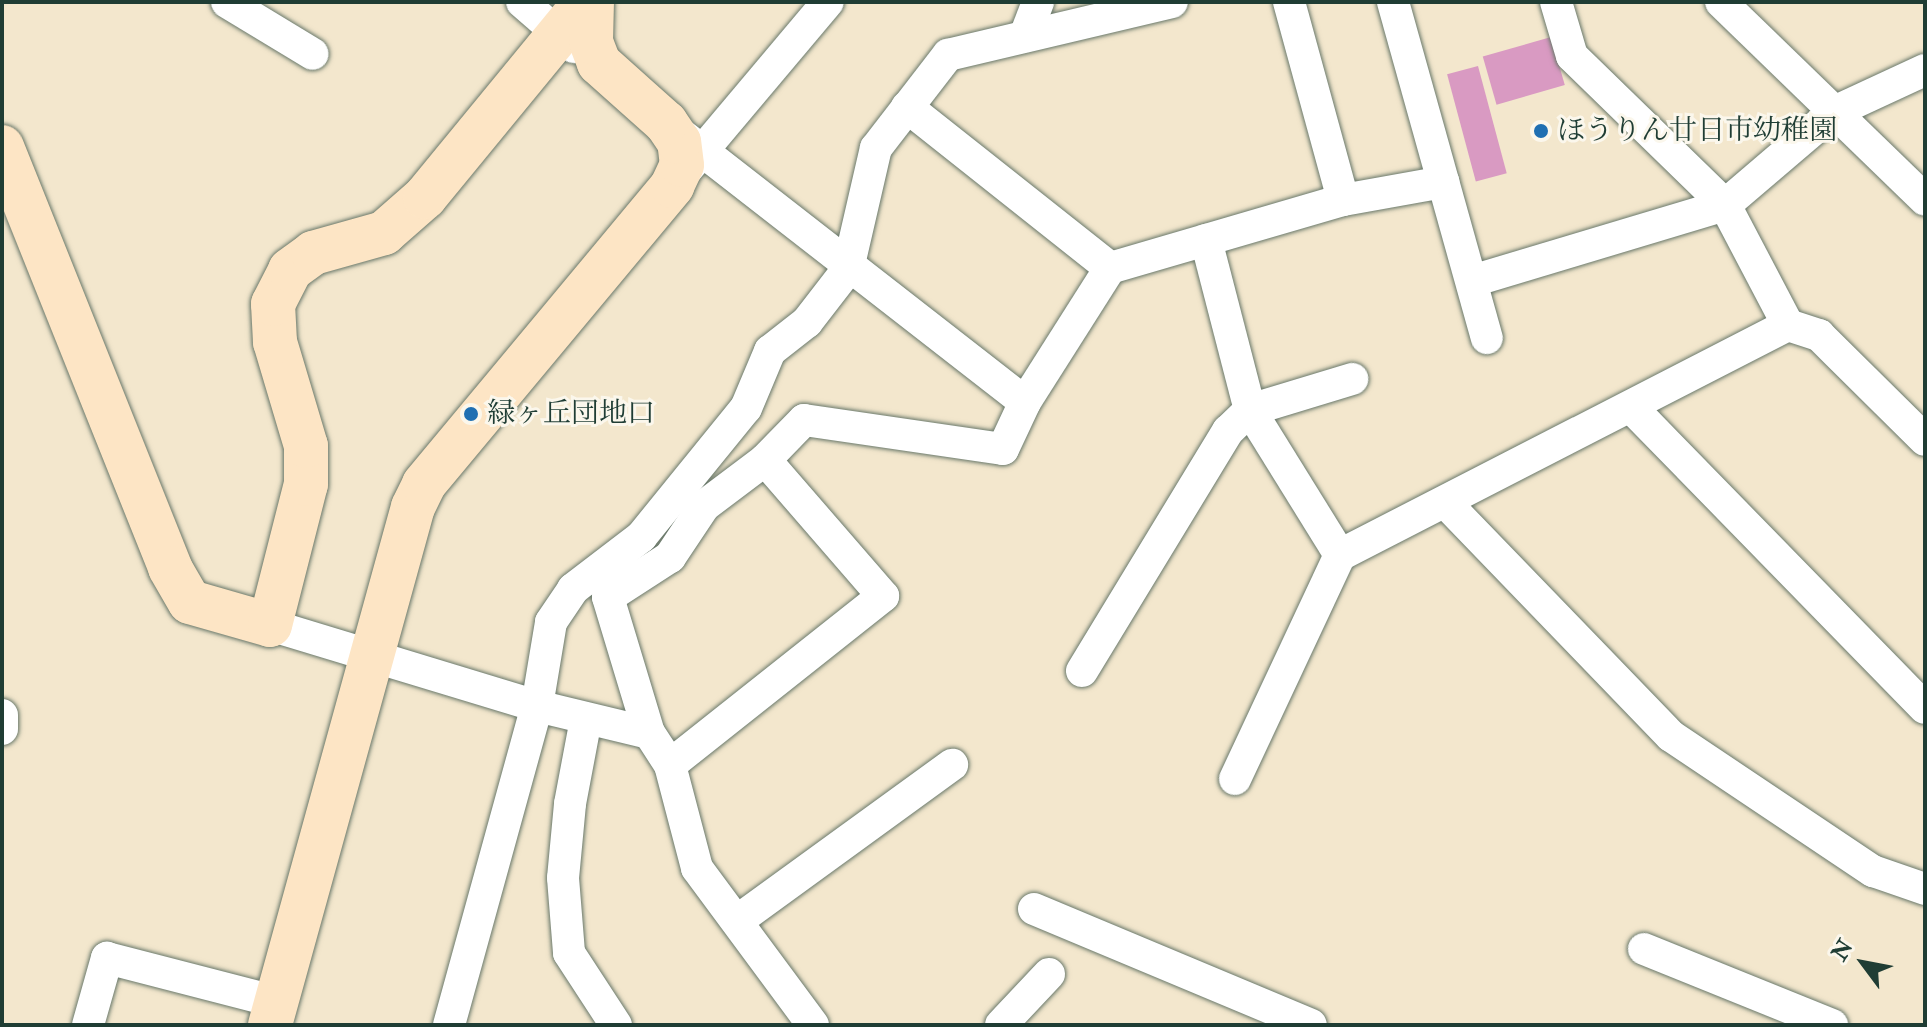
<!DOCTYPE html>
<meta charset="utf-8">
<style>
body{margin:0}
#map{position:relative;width:1927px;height:1027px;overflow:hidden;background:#f3e7cd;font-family:"IM FELL Double Pica","Noto Serif JP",serif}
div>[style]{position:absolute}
.building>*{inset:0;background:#d99ac2;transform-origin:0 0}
.roads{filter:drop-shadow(0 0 2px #69786a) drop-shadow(0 0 2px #69786a)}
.street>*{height:32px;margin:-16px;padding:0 16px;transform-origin:16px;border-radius:16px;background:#fff}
.secondary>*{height:44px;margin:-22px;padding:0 22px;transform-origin:22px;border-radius:22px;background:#fde5c5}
.dots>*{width:22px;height:22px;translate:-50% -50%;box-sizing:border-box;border:4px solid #fbf7ec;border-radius:50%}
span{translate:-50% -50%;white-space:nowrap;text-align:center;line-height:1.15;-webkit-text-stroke:6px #fbf7ec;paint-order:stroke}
.poi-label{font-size:28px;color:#1f3d34}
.left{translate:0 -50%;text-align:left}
.frame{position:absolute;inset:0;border:4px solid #1f3d34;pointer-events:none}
.north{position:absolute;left:1823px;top:923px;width:80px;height:80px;-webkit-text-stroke:6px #fbf7ec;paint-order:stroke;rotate:302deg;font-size:22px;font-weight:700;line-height:32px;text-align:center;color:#1f3d34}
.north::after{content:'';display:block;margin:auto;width:28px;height:36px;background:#1f3d34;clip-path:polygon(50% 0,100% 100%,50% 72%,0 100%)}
</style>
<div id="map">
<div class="building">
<i style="left:1551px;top:37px;width:50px;height:71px;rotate:74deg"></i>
<i style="left:1478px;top:66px;width:111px;height:32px;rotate:75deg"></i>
</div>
<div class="roads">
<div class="street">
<i style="left:227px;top:2px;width:100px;rotate:31.2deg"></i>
<i style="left:522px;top:2px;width:69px;rotate:40.9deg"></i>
<i style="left:1289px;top:2px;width:205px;rotate:74.7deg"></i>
<i style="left:1393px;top:2px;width:349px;rotate:74.4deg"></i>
<i style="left:1556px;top:2px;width:56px;rotate:73.5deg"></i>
<i style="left:1572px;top:56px;width:214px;rotate:44.2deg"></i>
<i style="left:1725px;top:205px;width:136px;rotate:62.3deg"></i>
<i style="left:1721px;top:2px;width:284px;rotate:44.1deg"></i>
<i style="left:1025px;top:36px;width:36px;rotate:-69deg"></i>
<i style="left:907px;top:107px;width:259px;rotate:38.4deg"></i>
<i style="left:669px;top:125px;width:451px;rotate:37.9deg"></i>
<i style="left:688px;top:168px;width:217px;rotate:-49.9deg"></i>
<i style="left:1206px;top:240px;width:176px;rotate:75.5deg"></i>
<i style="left:1250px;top:410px;width:171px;rotate:58.2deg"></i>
<i style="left:1472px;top:281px;width:264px;rotate:-16.7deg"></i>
<i style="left:1725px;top:205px;width:143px;rotate:-40.5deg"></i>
<i style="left:1834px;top:112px;width:100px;rotate:-24.8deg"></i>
<i style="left:1632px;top:408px;width:419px;rotate:45.7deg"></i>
<i style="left:1445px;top:502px;width:325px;rotate:46deg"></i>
<i style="left:1671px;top:736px;width:243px;rotate:33.8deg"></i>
<i style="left:1873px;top:871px;width:55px;rotate:19.1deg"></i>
<i style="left:270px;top:625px;width:279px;rotate:16.9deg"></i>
<i style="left:537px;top:706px;width:115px;rotate:13.6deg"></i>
<i style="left:1082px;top:671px;width:281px;rotate:-58.7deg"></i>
<i style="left:1228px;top:431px;width:30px;rotate:-44deg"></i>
<i style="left:1250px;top:410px;width:107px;rotate:-16.9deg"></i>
<i style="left:2px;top:715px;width:14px;rotate:90deg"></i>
<i style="left:586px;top:719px;width:86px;rotate:100.7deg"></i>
<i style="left:570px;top:804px;width:74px;rotate:95.4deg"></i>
<i style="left:563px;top:878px;width:75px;rotate:85.4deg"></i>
<i style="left:569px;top:953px;width:86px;rotate:56.9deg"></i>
<i style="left:670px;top:765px;width:272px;rotate:-38.4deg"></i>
<i style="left:883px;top:596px;width:180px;rotate:-130.9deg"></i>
<i style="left:1235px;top:779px;width:247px;rotate:-64.9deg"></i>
<i style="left:1340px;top:555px;width:504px;rotate:-27.18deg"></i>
<i style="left:1788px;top:325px;width:33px;rotate:18deg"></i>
<i style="left:1819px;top:335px;width:149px;rotate:44.7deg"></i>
<i style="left:1034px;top:909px;width:300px;rotate:22.7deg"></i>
<i style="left:737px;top:921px;width:266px;rotate:-36deg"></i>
<i style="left:1644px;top:949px;width:203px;rotate:22deg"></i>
<i style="left:88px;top:1025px;width:70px;rotate:-74.2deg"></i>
<i style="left:107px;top:958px;width:176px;rotate:14.5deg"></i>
<i style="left:449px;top:1025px;width:331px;rotate:-74.6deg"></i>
<i style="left:537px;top:706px;width:85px;rotate:-80.5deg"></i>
<i style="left:551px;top:622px;width:40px;rotate:-56deg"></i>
<i style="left:573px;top:589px;width:86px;rotate:-37.4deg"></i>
<i style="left:641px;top:537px;width:166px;rotate:-50.9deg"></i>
<i style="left:746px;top:408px;width:62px;rotate:-67.2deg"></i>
<i style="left:770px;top:351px;width:47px;rotate:-38.1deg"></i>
<i style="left:807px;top:322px;width:67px;rotate:-52.3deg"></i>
<i style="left:848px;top:269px;width:124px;rotate:-77deg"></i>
<i style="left:876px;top:148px;width:118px;rotate:-52.3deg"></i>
<i style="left:948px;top:55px;width:230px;rotate:-13.3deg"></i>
<i style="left:813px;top:1025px;width:195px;rotate:-126.5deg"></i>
<i style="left:697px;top:868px;width:106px;rotate:-104.7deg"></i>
<i style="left:670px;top:765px;width:38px;rotate:-123deg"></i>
<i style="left:649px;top:733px;width:142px;rotate:-106.8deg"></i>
<i style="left:608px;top:597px;width:74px;rotate:-32.8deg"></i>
<i style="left:670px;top:557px;width:61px;rotate:-56.3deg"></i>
<i style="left:704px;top:506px;width:76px;rotate:-37deg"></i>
<i style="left:765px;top:460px;width:56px;rotate:-45.7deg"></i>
<i style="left:804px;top:420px;width:201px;rotate:8.3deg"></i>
<i style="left:1003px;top:449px;width:52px;rotate:-64.9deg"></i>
<i style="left:1025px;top:402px;width:159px;rotate:-57.6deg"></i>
<i style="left:1110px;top:268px;width:243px;rotate:-16.3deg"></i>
<i style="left:1343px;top:200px;width:102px;rotate:-10.2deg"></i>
<i style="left:1001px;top:1025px;width:70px;rotate:-46.7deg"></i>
</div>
<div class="secondary">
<i style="left:2px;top:147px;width:453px;rotate:68.2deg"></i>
<i style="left:170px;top:568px;width:39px;rotate:60deg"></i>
<i style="left:190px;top:602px;width:83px;rotate:16deg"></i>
<i style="left:270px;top:625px;width:146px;rotate:-75.7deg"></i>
<i style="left:306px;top:484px;width:38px;rotate:-90deg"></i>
<i style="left:306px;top:446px;width:109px;rotate:-106.6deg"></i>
<i style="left:275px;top:342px;width:38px;rotate:-93deg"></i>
<i style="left:273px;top:304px;width:38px;rotate:-63deg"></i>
<i style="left:290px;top:270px;width:29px;rotate:-36deg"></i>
<i style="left:313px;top:253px;width:74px;rotate:-15.7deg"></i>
<i style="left:384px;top:233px;width:55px;rotate:-41.3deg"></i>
<i style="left:425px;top:197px;width:252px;rotate:-50.6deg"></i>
<i style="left:270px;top:1025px;width:537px;rotate:-74.57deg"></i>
<i style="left:413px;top:507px;width:25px;rotate:-64deg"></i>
<i style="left:424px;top:484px;width:388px;rotate:-50.2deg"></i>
<i style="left:672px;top:186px;width:23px;rotate:-65deg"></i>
<i style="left:682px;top:165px;width:23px;rotate:-97deg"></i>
<i style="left:679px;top:142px;width:23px;rotate:-124deg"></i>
<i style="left:666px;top:123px;width:90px;rotate:-138.2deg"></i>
<i style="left:599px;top:63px;width:22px;rotate:-111deg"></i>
<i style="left:591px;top:42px;width:40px;rotate:-88.6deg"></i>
</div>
</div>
<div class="dots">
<i style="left:1541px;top:131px;background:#1f6fb2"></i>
<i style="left:471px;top:414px;background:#1f6fb2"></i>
</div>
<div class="poi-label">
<span class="left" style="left:1557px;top:131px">ほうりん廿日市幼稚園</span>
<span class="left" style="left:487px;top:414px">緑ヶ丘団地口</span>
</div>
<div class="frame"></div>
<div class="north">N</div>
</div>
